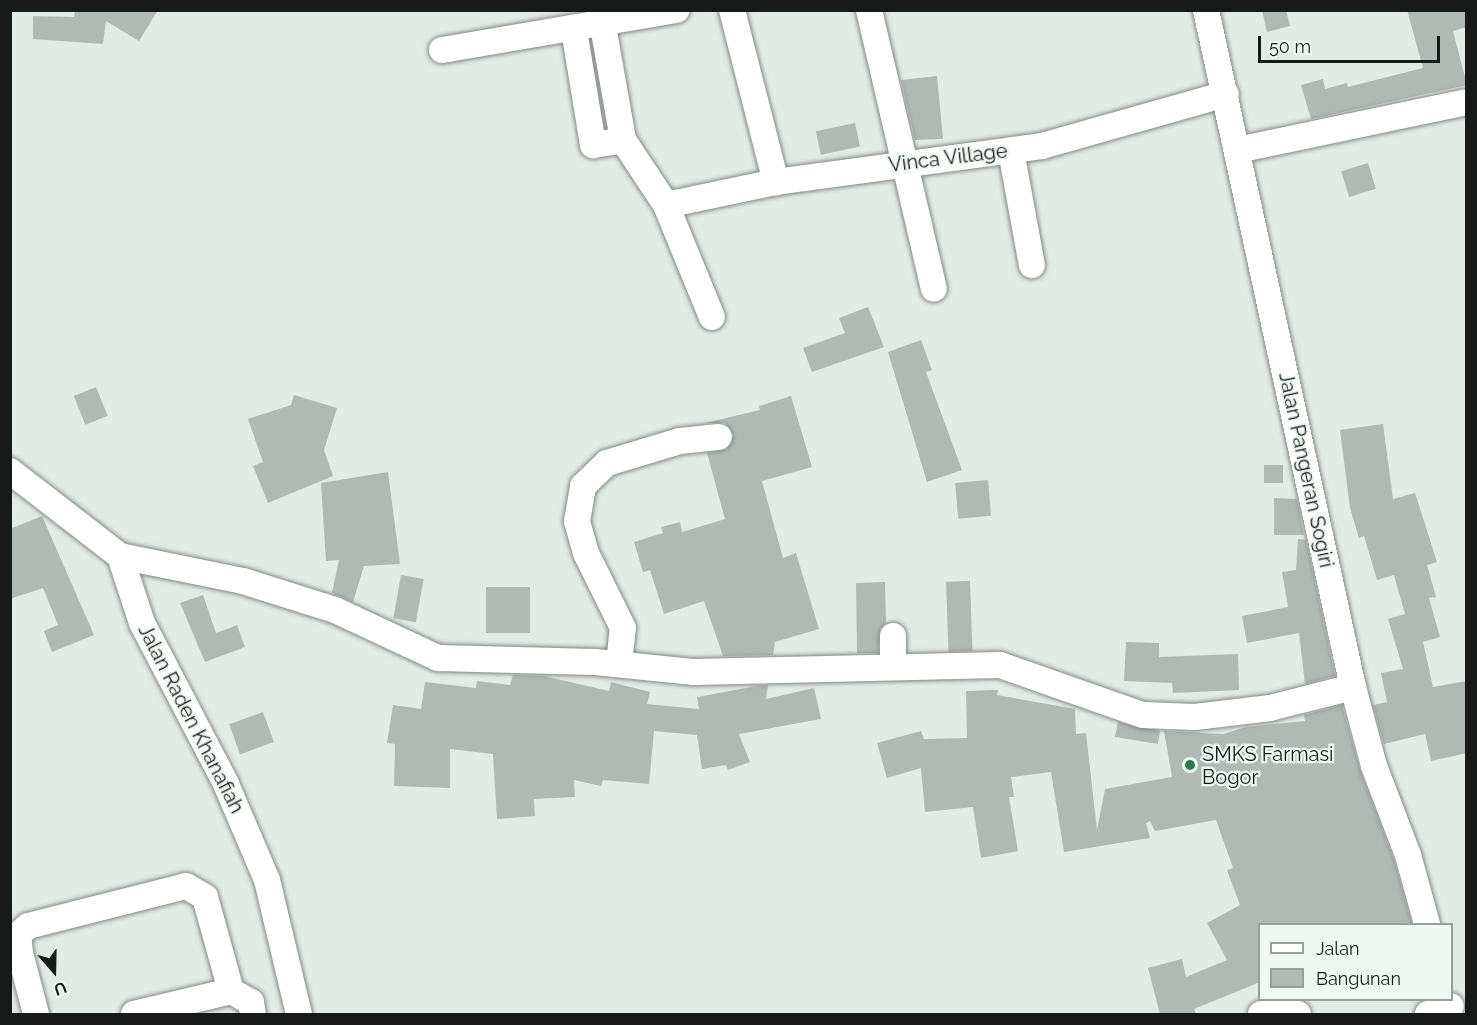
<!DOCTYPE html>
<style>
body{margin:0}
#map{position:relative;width:1477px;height:1025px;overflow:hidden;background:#e3ebe5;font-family:Raleway,sans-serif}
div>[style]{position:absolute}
.building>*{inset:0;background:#b1b9b4;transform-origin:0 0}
.roads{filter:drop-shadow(0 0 2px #838a85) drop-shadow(0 0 2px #838a85)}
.minor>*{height:26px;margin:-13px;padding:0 13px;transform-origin:13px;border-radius:13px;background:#fff}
.dots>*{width:16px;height:16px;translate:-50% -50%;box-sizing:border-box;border:3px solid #f0f8f2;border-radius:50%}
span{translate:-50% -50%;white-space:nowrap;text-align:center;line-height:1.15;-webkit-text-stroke:4.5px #f0f8f2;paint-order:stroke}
.street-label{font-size:20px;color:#171a18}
.poi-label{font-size:20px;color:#171a18}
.left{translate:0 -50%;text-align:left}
.frame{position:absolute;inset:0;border:12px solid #171a18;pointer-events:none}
.legend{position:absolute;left:1258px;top:923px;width:195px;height:78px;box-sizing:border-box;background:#f0f8f2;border:2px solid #999f9b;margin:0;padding:8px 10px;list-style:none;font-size:18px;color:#171a18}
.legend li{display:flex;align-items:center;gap:12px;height:30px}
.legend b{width:30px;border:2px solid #999f9b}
.north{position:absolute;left:24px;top:941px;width:60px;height:60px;-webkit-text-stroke:4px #f0f8f2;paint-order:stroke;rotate:160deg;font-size:16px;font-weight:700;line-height:24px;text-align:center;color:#171a18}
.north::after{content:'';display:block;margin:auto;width:21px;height:27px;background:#171a18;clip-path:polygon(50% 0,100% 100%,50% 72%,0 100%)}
.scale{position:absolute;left:1258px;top:36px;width:182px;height:27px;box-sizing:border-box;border:3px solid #171a18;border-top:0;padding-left:8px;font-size:18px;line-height:21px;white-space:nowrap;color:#171a18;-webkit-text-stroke:4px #f0f8f2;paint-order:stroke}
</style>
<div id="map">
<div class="building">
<i style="clip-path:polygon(75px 10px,158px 10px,139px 41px,106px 21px,103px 44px,33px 39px,33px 16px,74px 17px)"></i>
<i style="clip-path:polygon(1262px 10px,1286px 10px,1290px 26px,1267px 32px)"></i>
<i style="clip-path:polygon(1407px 10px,1467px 10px,1467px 27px,1453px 31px,1467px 85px,1311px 119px,1301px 85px,1323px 79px,1325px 89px,1347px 83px,1348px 87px,1423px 68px)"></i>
<i style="clip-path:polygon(937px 76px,943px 139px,915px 140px,901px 80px)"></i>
<i style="left:855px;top:123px;width:24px;height:40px;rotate:78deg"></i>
<i style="left:1368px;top:163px;width:27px;height:28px;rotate:73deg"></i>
<i style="clip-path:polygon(868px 307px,884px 347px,812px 372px,803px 348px,845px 333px,839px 318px)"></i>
<i style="clip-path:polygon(921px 340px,932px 370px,926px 372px,962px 470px,927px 482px,888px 352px)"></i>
<i style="left:96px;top:387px;width:31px;height:24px;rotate:68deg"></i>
<i style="clip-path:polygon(294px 395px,337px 408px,324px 450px,333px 476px,268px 503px,253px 466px,263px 462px,248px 419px,291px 405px)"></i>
<i style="clip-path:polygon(791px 396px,812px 467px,762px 481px,783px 558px,796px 553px,819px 629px,775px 642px,773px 655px,723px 656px,704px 601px,664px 614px,650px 570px,643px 572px,634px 542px,663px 533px,661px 527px,680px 522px,682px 532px,725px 519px,707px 453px,727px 449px,734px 435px,725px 423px,705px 423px,760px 410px,759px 406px)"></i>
<i style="clip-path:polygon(1383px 424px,1393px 499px,1415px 493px,1437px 562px,1427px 565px,1436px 597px,1429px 598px,1440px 637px,1423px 642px,1433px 687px,1467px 681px,1467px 753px,1431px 761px,1425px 734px,1384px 744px,1373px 705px,1387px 702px,1381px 673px,1403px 669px,1388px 619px,1405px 614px,1394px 575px,1377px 580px,1364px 536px,1359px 538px,1350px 508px,1340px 430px)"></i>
<i style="left:1264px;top:465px;width:19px;height:18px"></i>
<i style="clip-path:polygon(388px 472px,400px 564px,364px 566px,353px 602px,332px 593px,339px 560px,326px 561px,321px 483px)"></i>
<i style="left:988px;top:480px;width:36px;height:33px;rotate:85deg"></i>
<i style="clip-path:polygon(1274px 498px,1297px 499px,1304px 535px,1274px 535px)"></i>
<i style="clip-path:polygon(42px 516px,94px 635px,52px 652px,44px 631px,58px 625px,43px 588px,10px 599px,10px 529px)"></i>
<i style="clip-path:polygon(1298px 539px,1306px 540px,1335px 676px,1305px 684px,1299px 633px,1247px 643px,1242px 616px,1288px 607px,1282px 572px,1296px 570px)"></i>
<i style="left:401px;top:575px;width:23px;height:44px;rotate:10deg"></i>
<i style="left:970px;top:581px;width:70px;height:24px;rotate:88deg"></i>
<i style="clip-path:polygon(885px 582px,886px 623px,880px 629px,878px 653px,857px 653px,856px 583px)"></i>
<i style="left:530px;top:587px;width:46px;height:44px;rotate:90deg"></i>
<i style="clip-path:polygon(203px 595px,216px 633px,237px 625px,245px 647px,205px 662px,180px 603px)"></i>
<i style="clip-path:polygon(1126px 642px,1159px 643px,1159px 657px,1238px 654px,1239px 690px,1173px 693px,1172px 683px,1124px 681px)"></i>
<i style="clip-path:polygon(513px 675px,544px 676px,609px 691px,611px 682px,650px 692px,647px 704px,699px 709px,697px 697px,757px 686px,768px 685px,766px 699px,814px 688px,821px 719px,739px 734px,750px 762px,728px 770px,726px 765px,702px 769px,697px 735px,654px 731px,649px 784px,603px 780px,601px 786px,574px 780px,575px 797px,534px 799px,535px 816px,497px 819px,493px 754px,450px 749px,450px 788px,394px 786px,395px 744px,387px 743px,393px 705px,421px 709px,425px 682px,476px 688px,477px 681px,510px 685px)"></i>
<i style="clip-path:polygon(998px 690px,997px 695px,1075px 709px,1076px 734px,1086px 733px,1097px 830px,1105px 789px,1172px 777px,1164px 731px,1223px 734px,1246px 727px,1305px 721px,1304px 715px,1342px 705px,1360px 770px,1394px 860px,1412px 924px,1260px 924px,1260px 982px,1194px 1009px,1196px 1014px,1160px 1014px,1148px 968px,1182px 959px,1186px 977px,1227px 960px,1207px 923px,1240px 905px,1227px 870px,1233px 868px,1216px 820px,1155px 831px,1150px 821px,1146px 823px,1150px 838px,1064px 852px,1051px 772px,1011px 777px,1014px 797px,1009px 797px,1018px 851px,981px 858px,973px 807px,925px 812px,921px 768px,887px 778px,877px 743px,921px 731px,924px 739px,967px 738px,966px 691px)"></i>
<i style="left:263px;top:712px;width:32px;height:36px;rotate:70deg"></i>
<i style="clip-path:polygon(1118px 722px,1160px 731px,1158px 744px,1115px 737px)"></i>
</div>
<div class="roads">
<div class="minor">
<i style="left:732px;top:10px;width:178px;rotate:75.7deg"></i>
<i style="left:869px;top:10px;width:286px;rotate:76.9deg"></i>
<i style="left:1206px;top:10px;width:693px;rotate:77.75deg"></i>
<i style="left:1353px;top:687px;width:82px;rotate:75.1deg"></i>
<i style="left:1374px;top:766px;width:95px;rotate:69.1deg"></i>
<i style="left:1408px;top:855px;width:72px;rotate:74.6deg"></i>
<i style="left:603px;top:26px;width:116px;rotate:80deg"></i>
<i style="left:623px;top:140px;width:78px;rotate:56.5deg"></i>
<i style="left:666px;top:205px;width:121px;rotate:67.7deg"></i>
<i style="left:574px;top:30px;width:117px;rotate:80.6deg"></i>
<i style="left:593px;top:145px;width:30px;rotate:-9deg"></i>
<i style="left:442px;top:50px;width:238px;rotate:-9.7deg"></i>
<i style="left:1237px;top:150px;width:234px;rotate:-11.8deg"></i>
<i style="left:1011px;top:151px;width:116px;rotate:79.6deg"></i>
<i style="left:666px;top:205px;width:112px;rotate:-11.8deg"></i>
<i style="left:776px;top:182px;width:268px;rotate:-7.7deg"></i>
<i style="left:1042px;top:146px;width:191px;rotate:-15.8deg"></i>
<i style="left:10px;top:471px;width:139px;rotate:37.7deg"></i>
<i style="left:120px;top:556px;width:71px;rotate:71.8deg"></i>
<i style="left:142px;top:623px;width:182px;rotate:62.4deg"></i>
<i style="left:226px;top:784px;width:104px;rotate:66.9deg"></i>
<i style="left:267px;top:880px;width:138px;rotate:76.6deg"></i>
<i style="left:120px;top:556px;width:126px;rotate:11.5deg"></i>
<i style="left:243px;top:581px;width:96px;rotate:17.5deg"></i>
<i style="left:335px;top:610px;width:114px;rotate:25deg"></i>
<i style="left:438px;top:658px;width:157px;rotate:1.5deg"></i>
<i style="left:595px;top:662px;width:100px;rotate:5.8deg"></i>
<i style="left:694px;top:672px;width:306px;rotate:-1.3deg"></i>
<i style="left:1000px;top:665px;width:151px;rotate:19.3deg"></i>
<i style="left:1143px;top:715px;width:52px;rotate:2.2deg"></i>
<i style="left:1195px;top:717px;width:76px;rotate:-6.8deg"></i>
<i style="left:1270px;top:708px;width:86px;rotate:-14.2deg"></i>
<i style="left:619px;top:664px;width:36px;rotate:-84deg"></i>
<i style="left:623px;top:628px;width:84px;rotate:-116.3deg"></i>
<i style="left:586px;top:553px;width:33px;rotate:-106deg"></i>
<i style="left:577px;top:521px;width:36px;rotate:-80deg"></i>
<i style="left:583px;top:486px;width:33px;rotate:-44deg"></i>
<i style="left:607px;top:463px;width:76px;rotate:-16.8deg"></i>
<i style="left:680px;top:441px;width:39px;rotate:-6deg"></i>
<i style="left:893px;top:667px;width:31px;rotate:-90deg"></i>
<i style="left:36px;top:1014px;width:63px;rotate:-104.7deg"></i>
<i style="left:20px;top:953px;width:18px;rotate:-96deg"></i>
<i style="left:18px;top:935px;width:13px;rotate:-42deg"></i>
<i style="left:28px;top:926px;width:163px;rotate:-14.2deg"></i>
<i style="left:186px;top:886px;width:22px;rotate:30deg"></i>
<i style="left:205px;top:897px;width:98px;rotate:74.5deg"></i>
<i style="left:134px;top:1014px;width:100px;rotate:-13.3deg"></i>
<i style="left:231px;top:991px;width:23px;rotate:29deg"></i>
<i style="left:251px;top:1002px;width:12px;rotate:81deg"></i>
<i style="left:1261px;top:1014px;width:37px"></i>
<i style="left:1428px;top:1014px;width:24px;rotate:-19deg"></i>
</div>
</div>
<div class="dots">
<i style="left:1190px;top:765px;background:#2c7c4d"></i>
</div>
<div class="street-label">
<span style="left:948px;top:158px;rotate:-7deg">Vinca Village</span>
<span style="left:1306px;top:470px;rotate:78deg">Jalan Pangeran Sogiri</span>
<span style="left:191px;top:719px;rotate:63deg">Jalan Raden Khanafiah</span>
</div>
<div class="poi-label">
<span class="left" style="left:1202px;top:766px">SMKS Farmasi<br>Bogor</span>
</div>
<div class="frame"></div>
<ul class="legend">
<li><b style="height:8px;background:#fff"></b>Jalan</li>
<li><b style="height:16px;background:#b1b9b4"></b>Bangunan</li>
</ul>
<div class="north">U</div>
<div class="scale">50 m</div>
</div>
